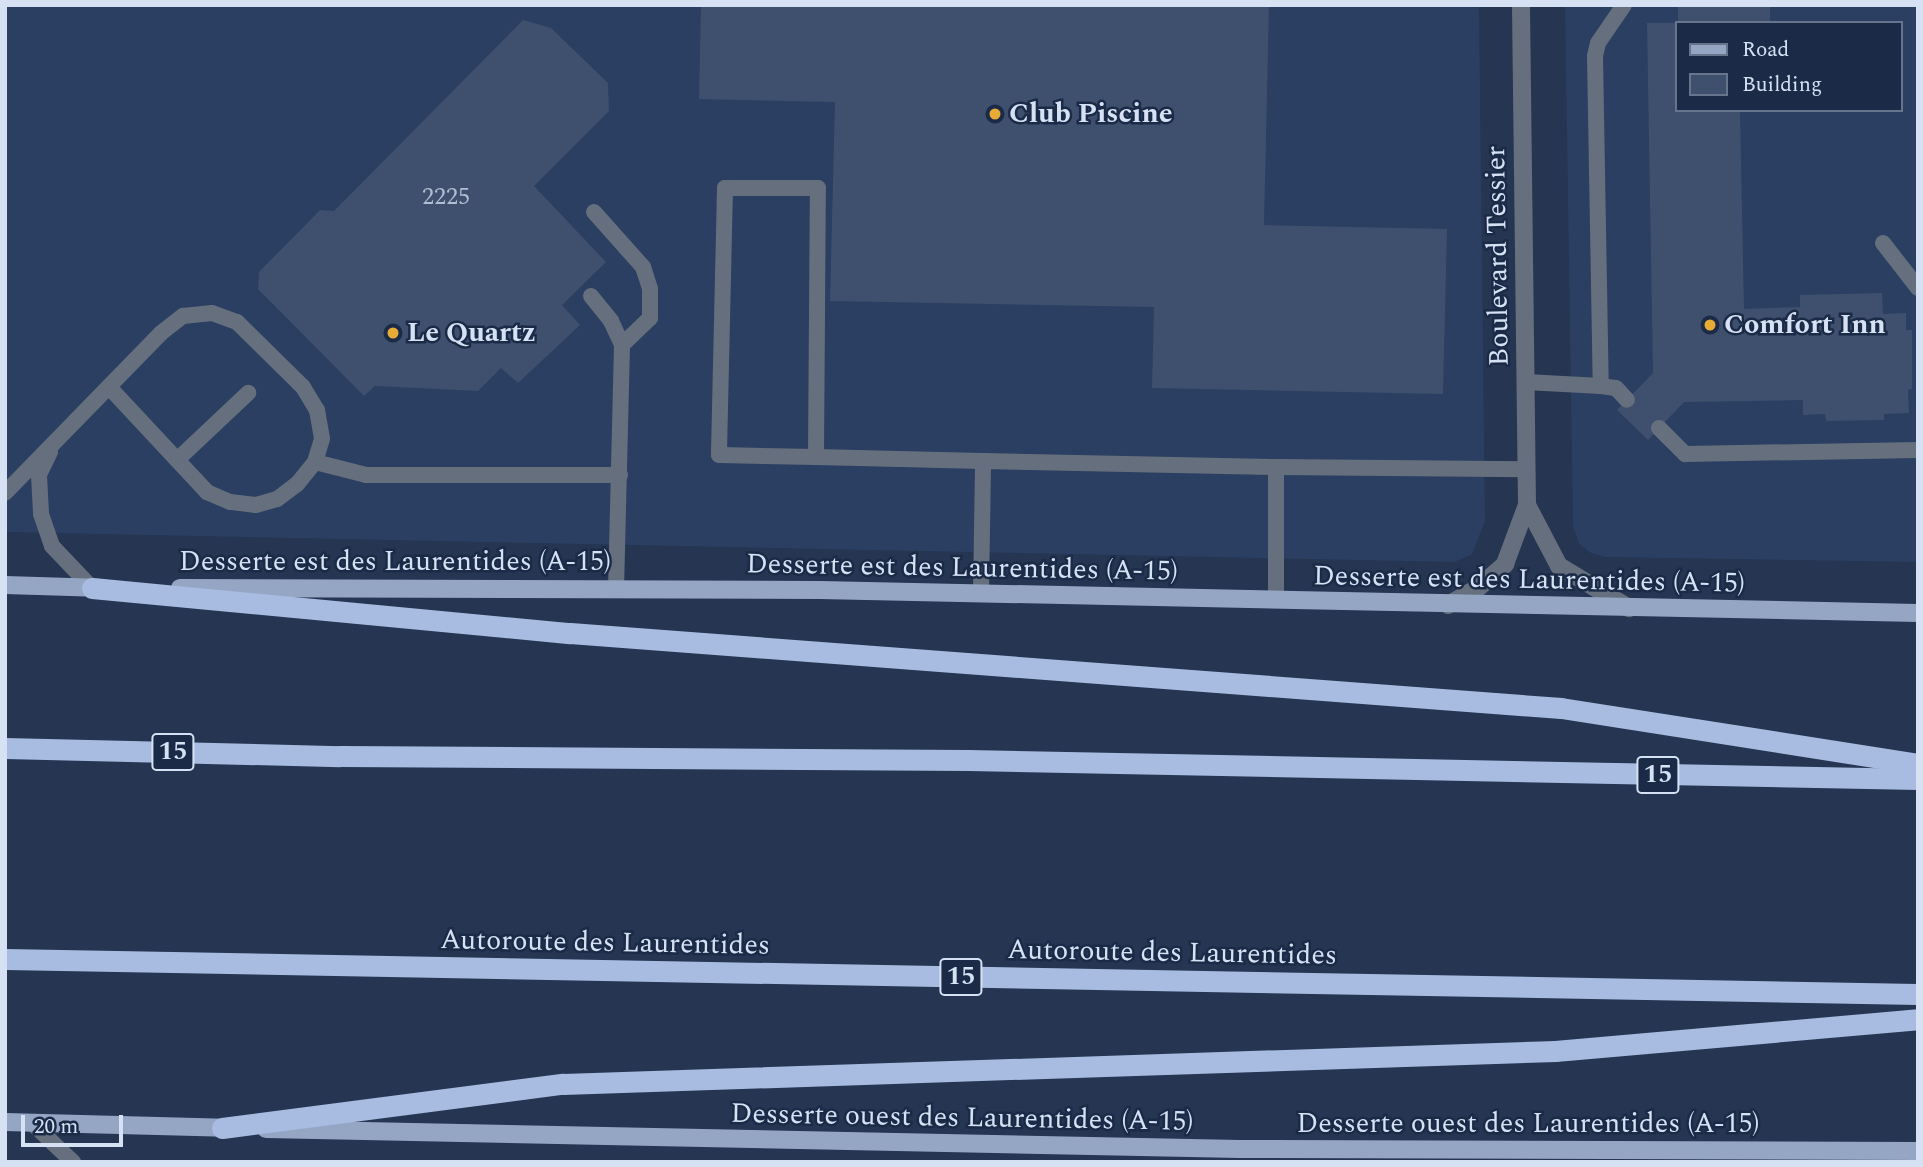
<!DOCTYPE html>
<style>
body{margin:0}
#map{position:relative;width:1923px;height:1167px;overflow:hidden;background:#253552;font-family:Spectral,serif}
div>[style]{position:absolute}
.built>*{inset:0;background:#2a3f61}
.building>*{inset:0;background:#3e506e;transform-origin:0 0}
.lane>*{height:16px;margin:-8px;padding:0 8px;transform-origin:8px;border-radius:8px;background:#666f7d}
.street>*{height:18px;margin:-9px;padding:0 9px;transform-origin:9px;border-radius:9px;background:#666f7d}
.primary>*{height:18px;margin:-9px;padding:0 9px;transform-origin:9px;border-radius:9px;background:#95a6c4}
.highway>*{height:21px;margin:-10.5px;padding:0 10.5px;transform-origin:10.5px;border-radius:10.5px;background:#a7bce0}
.dots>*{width:19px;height:19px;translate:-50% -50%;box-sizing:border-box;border:4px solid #1b2b47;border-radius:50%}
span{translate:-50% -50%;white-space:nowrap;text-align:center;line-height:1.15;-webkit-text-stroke:5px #1b2b47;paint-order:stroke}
.number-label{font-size:24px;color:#b0bdd2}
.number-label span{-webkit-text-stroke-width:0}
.shield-label span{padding:2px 5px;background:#1b2b47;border:2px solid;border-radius:5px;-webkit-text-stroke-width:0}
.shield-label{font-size:26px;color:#d6e1f4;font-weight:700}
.poi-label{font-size:28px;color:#d6e1f4;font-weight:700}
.left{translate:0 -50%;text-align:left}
.street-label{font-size:28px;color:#d6e1f4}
.frame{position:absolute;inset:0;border:7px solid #d6e1f4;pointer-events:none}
.legend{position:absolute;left:1675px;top:21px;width:228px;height:91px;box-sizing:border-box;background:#1b2b47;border:2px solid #66748c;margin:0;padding:9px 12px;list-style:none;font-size:21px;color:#d6e1f4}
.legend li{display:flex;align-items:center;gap:14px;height:35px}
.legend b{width:35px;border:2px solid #66748c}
.scale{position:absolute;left:21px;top:1115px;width:102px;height:32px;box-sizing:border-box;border:4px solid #d6e1f4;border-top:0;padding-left:9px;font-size:21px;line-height:24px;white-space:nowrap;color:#d6e1f4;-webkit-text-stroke:5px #1b2b47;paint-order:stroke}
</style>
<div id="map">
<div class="built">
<i style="clip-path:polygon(5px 5px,1479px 5px,1485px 521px,1472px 554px,1455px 562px,5px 532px)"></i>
<i style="clip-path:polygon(evenodd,1565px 5px,1918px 5px,1918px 562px,1605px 557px,1591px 553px,1579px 544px,1573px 526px,1565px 5px,1676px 23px,1900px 23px,1900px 110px,1676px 110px,1676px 23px)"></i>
</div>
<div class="building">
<i style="clip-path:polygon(701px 5px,1269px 5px,1264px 225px,1447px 229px,1443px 394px,1152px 388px,1154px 307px,830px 301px,835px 102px,699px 99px)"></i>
<i style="left:1678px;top:5px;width:92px;height:18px"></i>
<i style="clip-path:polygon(523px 20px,551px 28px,608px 83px,609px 111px,534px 186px,606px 262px,562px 305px,580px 325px,518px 383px,501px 368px,478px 391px,375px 386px,364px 396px,258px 289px,259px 272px,320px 210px,334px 211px)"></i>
<i style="clip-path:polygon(1647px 23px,1676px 23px,1676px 110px,1740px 110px,1744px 309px,1800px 307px,1800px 295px,1882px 293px,1883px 314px,1906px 313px,1906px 330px,1912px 330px,1912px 389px,1908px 390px,1909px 413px,1884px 414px,1884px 420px,1826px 421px,1825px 414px,1803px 415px,1803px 400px,1684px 402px,1648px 440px,1617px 410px,1653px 373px)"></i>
</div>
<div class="lane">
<i style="left:1624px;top:5px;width:46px;rotate:124.4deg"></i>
<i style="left:1598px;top:43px;width:13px;rotate:103deg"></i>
<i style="left:1595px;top:56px;width:330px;rotate:89deg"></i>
<i style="left:1601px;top:386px;width:15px;rotate:8deg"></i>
<i style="left:1616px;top:388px;width:16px;rotate:47deg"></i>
<i style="left:594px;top:212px;width:74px;rotate:48.3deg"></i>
<i style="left:643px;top:267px;width:23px;rotate:72deg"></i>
<i style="left:650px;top:289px;width:29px;rotate:90deg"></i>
<i style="left:650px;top:318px;width:39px;rotate:136deg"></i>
<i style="left:1883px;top:243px;width:57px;rotate:52.1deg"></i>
<i style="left:591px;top:296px;width:32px;rotate:51deg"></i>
<i style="left:611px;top:321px;width:26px;rotate:65deg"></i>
<i style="left:622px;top:345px;width:243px;rotate:91.4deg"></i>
<i style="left:1526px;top:382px;width:75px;rotate:3.1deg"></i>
<i style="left:1659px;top:428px;width:37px;rotate:45deg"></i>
<i style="left:1685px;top:454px;width:233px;rotate:-1deg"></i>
<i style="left:50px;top:452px;width:25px;rotate:116deg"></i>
<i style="left:39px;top:475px;width:39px;rotate:87deg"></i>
<i style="left:41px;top:514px;width:34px;rotate:71deg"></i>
<i style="left:52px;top:546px;width:58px;rotate:46.4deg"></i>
<i style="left:816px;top:457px;width:269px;rotate:-89.6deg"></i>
<i style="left:818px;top:188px;width:93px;rotate:180deg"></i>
<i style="left:725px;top:188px;width:267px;rotate:91.3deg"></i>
<i style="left:719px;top:455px;width:97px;rotate:1.2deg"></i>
<i style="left:816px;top:457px;width:167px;rotate:1.4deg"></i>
<i style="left:177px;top:460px;width:98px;rotate:-43.3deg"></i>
<i style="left:315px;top:462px;width:53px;rotate:14.3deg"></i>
<i style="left:366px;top:475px;width:254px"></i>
<i style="left:1276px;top:467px;width:251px;rotate:0.5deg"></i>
<i style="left:5px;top:493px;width:223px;rotate:-45.7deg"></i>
<i style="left:161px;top:333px;width:28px;rotate:-38deg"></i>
<i style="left:183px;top:316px;width:29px;rotate:-6deg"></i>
<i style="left:212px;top:313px;width:27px;rotate:20deg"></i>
<i style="left:237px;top:322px;width:93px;rotate:44.6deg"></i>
<i style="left:303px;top:387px;width:27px;rotate:59deg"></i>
<i style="left:317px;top:410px;width:29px;rotate:80deg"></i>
<i style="left:322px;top:439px;width:24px;rotate:107deg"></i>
<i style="left:315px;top:462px;width:28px;rotate:129deg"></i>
<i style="left:297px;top:484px;width:25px;rotate:143deg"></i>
<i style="left:277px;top:499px;width:22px;rotate:164deg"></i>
<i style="left:256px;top:505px;width:26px;rotate:-173deg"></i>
<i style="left:230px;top:502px;width:25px;rotate:-157deg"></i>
<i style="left:207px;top:492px;width:144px;rotate:-133deg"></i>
<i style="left:981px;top:593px;width:132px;rotate:-89.1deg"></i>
<i style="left:983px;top:461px;width:293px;rotate:1.2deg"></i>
<i style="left:1276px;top:467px;width:133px;rotate:90deg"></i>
<i style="left:32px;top:1123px;width:57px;rotate:43.6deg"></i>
</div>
<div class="street">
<i style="left:1527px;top:505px;width:69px;rotate:62.3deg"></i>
<i style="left:1559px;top:566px;width:82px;rotate:31deg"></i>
<i style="left:1448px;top:605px;width:36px;rotate:-30deg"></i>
<i style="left:1479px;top:587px;width:35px;rotate:-41deg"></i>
<i style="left:1505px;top:564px;width:63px;rotate:-69.6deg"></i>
<i style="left:1527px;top:505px;width:500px;rotate:-90.69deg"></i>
</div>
<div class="primary">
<i style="left:5px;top:585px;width:98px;rotate:1.8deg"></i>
<i style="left:180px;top:588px;width:640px;rotate:0.18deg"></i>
<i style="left:820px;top:590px;width:1098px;rotate:1.2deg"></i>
<i style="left:5px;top:1122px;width:229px;rotate:1.5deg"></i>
<i style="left:266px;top:1129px;width:974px;rotate:1.18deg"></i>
<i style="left:1240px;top:1149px;width:678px;rotate:0.17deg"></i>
</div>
<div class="highway">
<i style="left:92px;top:588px;width:480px;rotate:5.4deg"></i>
<i style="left:570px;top:633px;width:994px;rotate:4.33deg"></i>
<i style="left:1561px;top:708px;width:361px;rotate:8.9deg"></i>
<i style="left:5px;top:748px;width:335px;rotate:1.4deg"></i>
<i style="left:340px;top:756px;width:628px;rotate:0.36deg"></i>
<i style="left:968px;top:760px;width:950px;rotate:1.15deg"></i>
<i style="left:5px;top:959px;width:1913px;rotate:1.05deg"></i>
<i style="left:222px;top:1128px;width:344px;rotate:-7.4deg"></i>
<i style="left:563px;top:1084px;width:993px;rotate:-1.91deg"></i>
<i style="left:1555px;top:1051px;width:364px;rotate:-5deg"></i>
</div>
<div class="dots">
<i style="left:995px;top:114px;background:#e7ac36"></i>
<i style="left:1710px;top:325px;background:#e7ac36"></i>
<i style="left:393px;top:333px;background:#e7ac36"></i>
</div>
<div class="number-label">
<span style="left:446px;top:198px">2225</span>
</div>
<div class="shield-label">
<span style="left:173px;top:752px">15</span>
<span style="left:1658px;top:775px">15</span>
<span style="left:961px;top:977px">15</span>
</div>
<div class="poi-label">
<span class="left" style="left:1009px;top:114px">Club Piscine</span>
<span class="left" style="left:1724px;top:325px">Comfort Inn</span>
<span class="left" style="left:407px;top:333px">Le Quartz</span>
</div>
<div class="street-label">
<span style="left:1498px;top:256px;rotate:-91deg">Boulevard Tessier</span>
<span style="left:395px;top:562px">Desserte est des Laurentides (A-15)</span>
<span style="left:962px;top:568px;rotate:1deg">Desserte est des Laurentides (A-15)</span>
<span style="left:1529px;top:580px;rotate:1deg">Desserte est des Laurentides (A-15)</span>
<span style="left:605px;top:943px;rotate:1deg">Autoroute des Laurentides</span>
<span style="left:1172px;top:953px;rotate:1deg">Autoroute des Laurentides</span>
<span style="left:962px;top:1118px;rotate:1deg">Desserte ouest des Laurentides (A-15)</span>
<span style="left:1528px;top:1124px">Desserte ouest des Laurentides (A-15)</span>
</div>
<div class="frame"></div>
<ul class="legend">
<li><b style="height:9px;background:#95a6c4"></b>Road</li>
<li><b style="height:19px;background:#3e506e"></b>Building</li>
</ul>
<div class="scale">20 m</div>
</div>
